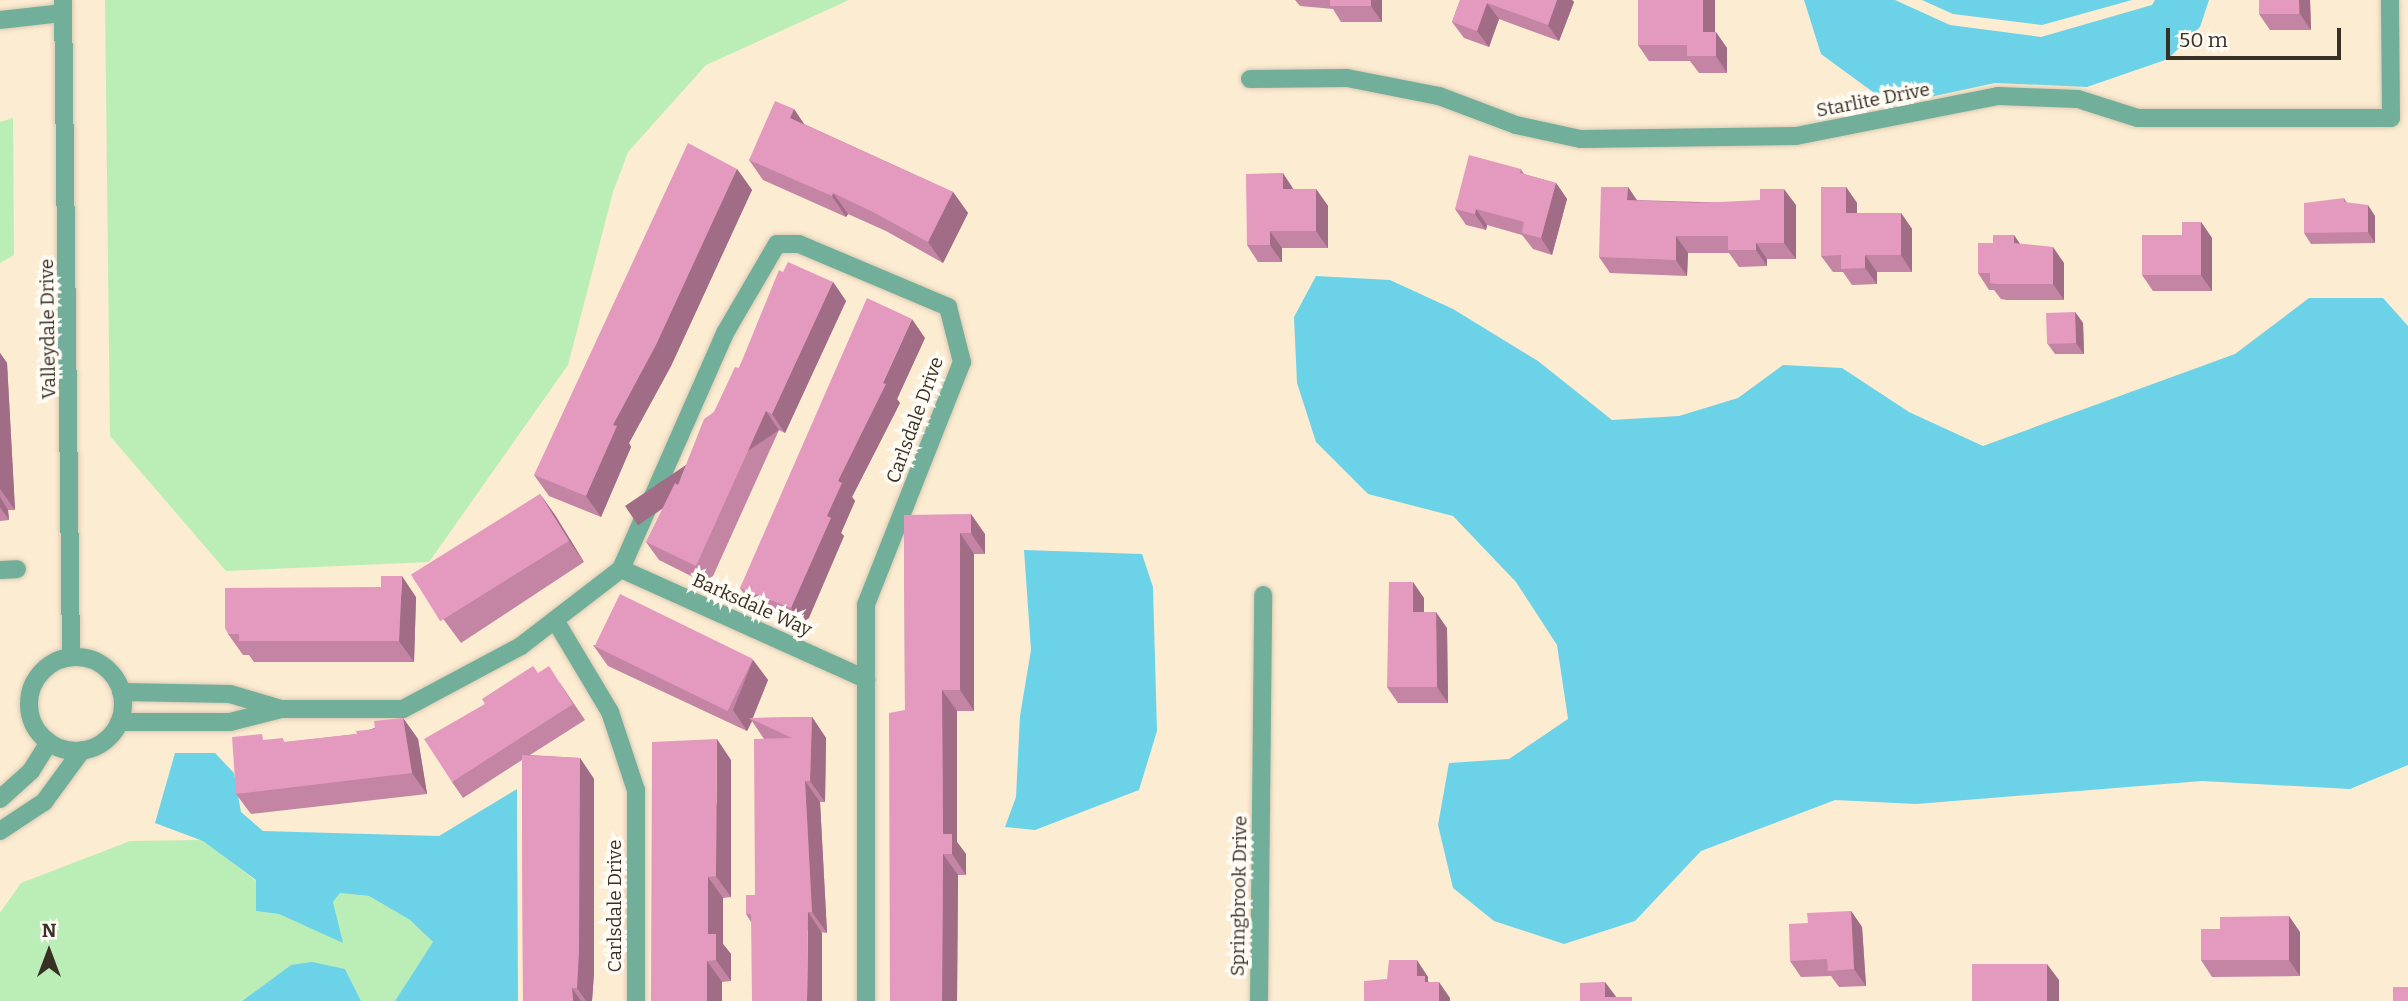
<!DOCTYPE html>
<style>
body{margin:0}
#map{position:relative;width:2408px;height:1001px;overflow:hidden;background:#fcecd2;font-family:Bitter,serif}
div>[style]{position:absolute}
.green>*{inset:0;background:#bbedb6}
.water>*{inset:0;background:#6bd2e7}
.roads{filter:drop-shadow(0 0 2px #d9cab3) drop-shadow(0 0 2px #d9cab3)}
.minor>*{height:18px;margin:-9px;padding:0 9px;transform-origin:9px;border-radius:9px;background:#71af9a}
.minor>.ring{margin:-9px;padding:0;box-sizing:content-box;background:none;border:18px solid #71af9a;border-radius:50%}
.wall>*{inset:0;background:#c484a4}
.shaded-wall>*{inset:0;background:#a06c86;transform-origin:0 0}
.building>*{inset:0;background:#e49abf;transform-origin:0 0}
span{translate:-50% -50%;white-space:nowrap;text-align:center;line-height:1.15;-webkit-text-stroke:7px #fffbf5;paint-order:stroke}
.street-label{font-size:19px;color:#383024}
.north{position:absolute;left:14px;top:917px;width:70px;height:70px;-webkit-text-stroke:5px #fffbf5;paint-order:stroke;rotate:0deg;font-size:19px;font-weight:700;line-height:28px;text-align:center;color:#383024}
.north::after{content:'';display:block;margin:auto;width:24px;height:32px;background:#383024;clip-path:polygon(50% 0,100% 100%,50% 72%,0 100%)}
.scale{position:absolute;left:2166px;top:28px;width:175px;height:32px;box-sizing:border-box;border:4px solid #383024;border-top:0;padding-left:9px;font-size:21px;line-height:24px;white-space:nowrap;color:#383024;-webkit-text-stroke:5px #fffbf5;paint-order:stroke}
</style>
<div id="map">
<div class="green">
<i style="clip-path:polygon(105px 0,849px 0,706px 65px,628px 152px,613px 192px,568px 365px,429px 562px,226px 571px,110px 436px)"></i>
<i style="clip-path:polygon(13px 118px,14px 255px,0 263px,0 122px)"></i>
<i style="clip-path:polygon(203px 840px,256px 881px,256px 911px,279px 914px,342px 942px,333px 902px,340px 893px,369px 896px,410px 920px,433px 942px,411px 982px,395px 1001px,361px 1001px,345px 969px,291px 965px,242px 1001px,0 1001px,0 913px,21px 883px,130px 841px)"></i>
</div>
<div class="water">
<i style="clip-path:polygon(1804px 0,1895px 0,1950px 25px,2041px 37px,2152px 5px,2155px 0,2209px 0,2200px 27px,2168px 59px,2087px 87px,1995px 83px,1907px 102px,1877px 95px,1821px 54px)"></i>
<i style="clip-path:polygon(1922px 0,2132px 0,2042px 25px,1953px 14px)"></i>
<i style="clip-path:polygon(1316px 276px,1390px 280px,1453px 309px,1538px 361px,1612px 420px,1679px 416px,1738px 398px,1783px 365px,1842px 368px,1909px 412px,1983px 446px,2235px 354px,2309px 298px,2383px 298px,2408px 326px,2408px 765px,2350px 789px,2202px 781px,1916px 804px,1835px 800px,1701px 851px,1635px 921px,1564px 944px,1494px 921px,1453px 888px,1438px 825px,1449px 763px,1509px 759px,1568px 719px,1557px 645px,1516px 582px,1453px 516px,1368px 494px,1316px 442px,1297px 383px,1294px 317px)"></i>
<i style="clip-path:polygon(1024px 550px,1142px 554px,1153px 587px,1157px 731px,1139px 790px,1035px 830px,1005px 827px,1016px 797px,1020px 716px,1031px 650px)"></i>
<i style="clip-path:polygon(175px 753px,215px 753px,234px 773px,241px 812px,263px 831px,439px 836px,517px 789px,518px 1001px,395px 1001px,433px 942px,410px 920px,369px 896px,340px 893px,333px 902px,343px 943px,279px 914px,256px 911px,256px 880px,203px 841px,155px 823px)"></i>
<i style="clip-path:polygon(312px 962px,345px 969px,361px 1001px,242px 1001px,291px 965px)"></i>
</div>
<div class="roads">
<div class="minor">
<i style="left:63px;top:0;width:657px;rotate:89.3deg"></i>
<i style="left:0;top:20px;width:62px;rotate:-6.4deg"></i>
<i style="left:1250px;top:79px;width:97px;rotate:-0.6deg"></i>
<i style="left:1347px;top:78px;width:94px;rotate:11.1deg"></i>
<i style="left:1439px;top:96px;width:82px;rotate:20.6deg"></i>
<i style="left:1516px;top:125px;width:66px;rotate:12.2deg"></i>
<i style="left:1581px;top:139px;width:215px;rotate:-0.8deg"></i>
<i style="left:1796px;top:136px;width:206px;rotate:-11.2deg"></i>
<i style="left:1998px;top:96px;width:80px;rotate:2.1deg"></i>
<i style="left:2078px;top:99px;width:63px;rotate:17.6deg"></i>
<i style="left:2138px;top:118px;width:253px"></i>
<i style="left:2391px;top:118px;width:118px;rotate:-90.5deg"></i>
<i style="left:621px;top:569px;width:269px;rotate:24.2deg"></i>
<i style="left:0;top:570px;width:17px;rotate:-3deg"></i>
<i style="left:555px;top:620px;width:107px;rotate:59.1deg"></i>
<i style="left:610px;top:712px;width:82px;rotate:71.6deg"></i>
<i style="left:636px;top:790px;width:211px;rotate:90deg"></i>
<i class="ring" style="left:29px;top:657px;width:76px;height:76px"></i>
<i style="left:121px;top:692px;width:109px;rotate:1.1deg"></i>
<i style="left:230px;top:694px;width:53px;rotate:16.4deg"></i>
<i style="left:119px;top:722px;width:111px"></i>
<i style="left:230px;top:722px;width:53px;rotate:-14.3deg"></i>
<i style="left:281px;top:709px;width:122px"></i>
<i style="left:403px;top:709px;width:134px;rotate:-28.1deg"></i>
<i style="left:521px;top:646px;width:126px;rotate:-37.6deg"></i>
<i style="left:621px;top:569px;width:258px;rotate:-66.2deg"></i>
<i style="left:725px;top:333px;width:103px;rotate:-59.7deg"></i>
<i style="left:777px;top:244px;width:22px"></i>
<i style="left:799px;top:244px;width:162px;rotate:22.9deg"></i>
<i style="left:948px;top:307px;width:57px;rotate:75.7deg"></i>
<i style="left:962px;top:362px;width:261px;rotate:111.6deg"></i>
<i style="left:866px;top:605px;width:396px;rotate:90deg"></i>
<i style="left:0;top:799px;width:42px;rotate:-42.1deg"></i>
<i style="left:31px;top:771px;width:34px;rotate:-58deg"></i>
<i style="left:0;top:831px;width:53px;rotate:-33.4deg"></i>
<i style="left:44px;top:802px;width:64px;rotate:-53.8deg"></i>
<i style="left:1259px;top:1001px;width:406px;rotate:-89.4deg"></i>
</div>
</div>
<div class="wall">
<i style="clip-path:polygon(1295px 0,1382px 0,1382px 22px,1341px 22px,1333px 9px,1300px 6px)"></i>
<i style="clip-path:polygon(1460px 0,1572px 0,1574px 2px,1559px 41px,1499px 19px,1489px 47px,1464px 38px,1452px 22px)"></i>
<i style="clip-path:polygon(1715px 0,1715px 32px,1727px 48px,1727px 73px,1699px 73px,1690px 61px,1649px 61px,1638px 45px)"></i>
<i style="clip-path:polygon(2259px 0,2310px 0,2311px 30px,2270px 30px,2259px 14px)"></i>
<i style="clip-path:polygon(794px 109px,804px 124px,953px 192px,968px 213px,943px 263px,886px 231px,848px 214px,846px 217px,763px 180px,749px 160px)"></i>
<i style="clip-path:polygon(737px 169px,752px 190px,671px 366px,629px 443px,631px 447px,601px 517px,549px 496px,534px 475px)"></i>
<i style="clip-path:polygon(1521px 169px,1524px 174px,1556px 183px,1567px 199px,1552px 255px,1533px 249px,1522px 235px,1487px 225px,1486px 230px,1466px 225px,1455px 209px)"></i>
<i style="clip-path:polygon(1628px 187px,1637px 200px,1796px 205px,1796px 259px,1767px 259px,1767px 266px,1739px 267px,1729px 253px,1688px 253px,1687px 276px,1610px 273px,1599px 257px)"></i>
<i style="clip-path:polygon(1846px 187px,1857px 203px,1857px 213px,1901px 213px,1912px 229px,1912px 272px,1877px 272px,1877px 284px,1852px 285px,1843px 272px,1833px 272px,1821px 256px)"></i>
<i style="clip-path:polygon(1294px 189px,1316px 189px,1328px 206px,1328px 248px,1282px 248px,1282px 262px,1258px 262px,1247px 245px)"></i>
<i style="clip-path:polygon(2344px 198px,2347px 203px,2375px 216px,2375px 243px,2311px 244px,2304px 233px)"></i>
<i style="clip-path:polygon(2201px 222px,2212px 238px,2212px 291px,2153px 291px,2142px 275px)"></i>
<i style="clip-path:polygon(1993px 243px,2021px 244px,2064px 263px,2064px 300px,2007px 300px,2001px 299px,1994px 290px,1989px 290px,1978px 273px)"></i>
<i style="clip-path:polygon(783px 272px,833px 282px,846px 301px,785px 433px,779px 430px,709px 585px,659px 560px,646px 542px,678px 485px,714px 412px,739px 368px)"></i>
<i style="clip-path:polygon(2075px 312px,2083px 323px,2084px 354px,2055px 354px,2047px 343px)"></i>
<i style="clip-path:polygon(925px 338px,897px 399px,900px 403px,852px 497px,855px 501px,841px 533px,844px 536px,805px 627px,753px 606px,740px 588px)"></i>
<i style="clip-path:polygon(0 353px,7px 363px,15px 510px,8px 510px,9px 520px,0 521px)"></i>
<i style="clip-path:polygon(540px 494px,555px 515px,584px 562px,461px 643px,413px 578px)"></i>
<i style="clip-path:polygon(904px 515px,985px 534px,985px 554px,974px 554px,974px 711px,957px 711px,957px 842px,966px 854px,966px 875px,958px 875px,957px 1001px,890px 1001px,905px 710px)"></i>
<i style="clip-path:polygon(416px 597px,414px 662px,254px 662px,249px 655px,243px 655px,228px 634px)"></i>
<i style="clip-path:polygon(1424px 598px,1424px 612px,1447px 628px,1448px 703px,1398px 703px,1387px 687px)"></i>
<i style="clip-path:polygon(593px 645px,753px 660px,768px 680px,753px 718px,812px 717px,826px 738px,825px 802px,820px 802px,827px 933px,751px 922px,746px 914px,755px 895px,764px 739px,752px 721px,747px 731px,608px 666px)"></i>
<i style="clip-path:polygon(538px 673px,560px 683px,585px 720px,530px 755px,580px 758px,594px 779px,594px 973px,592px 1001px,523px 1001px,522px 760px,463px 798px,452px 782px,485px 704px)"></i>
<i style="clip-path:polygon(403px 718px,418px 739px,427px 794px,251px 814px,236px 794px,266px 740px,286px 742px,357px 734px)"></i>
<i style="clip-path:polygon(731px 760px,731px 897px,723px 898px,723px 944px,731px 954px,731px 981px,722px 982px,722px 1001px,651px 1001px)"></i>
<i style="clip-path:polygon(1851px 911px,1862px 927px,1866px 986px,1839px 987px,1831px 976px,1801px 977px,1790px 961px,1808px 923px)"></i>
<i style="clip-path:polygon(2220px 929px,2300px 932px,2300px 976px,2212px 977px,2201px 960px)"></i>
</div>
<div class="shaded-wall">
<i style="clip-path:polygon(1371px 0,1382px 0,1382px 22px,1371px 6px)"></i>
<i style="clip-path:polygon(1557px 0,1572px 0,1574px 2px,1559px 41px,1548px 25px)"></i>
<i style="clip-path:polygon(1703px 0,1715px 0,1715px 48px,1703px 32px)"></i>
<i style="clip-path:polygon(2299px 0,2310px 0,2311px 30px,2300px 14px)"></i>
<i style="clip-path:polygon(1487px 3px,1499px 19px,1489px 47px,1477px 31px)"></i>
<i style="clip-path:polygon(1716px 32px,1727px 48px,1727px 73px,1716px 56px)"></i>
<i style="clip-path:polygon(794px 109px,808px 130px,790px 118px)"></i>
<i style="clip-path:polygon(737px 169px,752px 190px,671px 366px,629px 443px,631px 447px,601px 517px,586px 496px,613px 425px)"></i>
<i style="clip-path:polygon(1283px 173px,1294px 190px,1283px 189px)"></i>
<i style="clip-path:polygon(1556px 183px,1567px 199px,1552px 255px,1541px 238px)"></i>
<i style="clip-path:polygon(1628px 187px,1639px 204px,1627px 200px)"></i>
<i style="clip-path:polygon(1846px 187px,1857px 203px,1857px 229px,1846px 213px)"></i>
<i style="clip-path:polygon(1316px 189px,1328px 206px,1328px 248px,1316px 231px)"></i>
<i style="clip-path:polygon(1784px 189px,1796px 205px,1796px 259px,1784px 243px)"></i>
<i style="clip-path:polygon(953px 192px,968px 213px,943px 263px,928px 242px)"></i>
<i style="clip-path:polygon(833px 193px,848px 214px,846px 217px,832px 196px)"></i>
<i style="clip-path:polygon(2368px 205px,2375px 216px,2375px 243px,2368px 232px)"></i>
<i style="clip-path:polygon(1476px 209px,1487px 225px,1486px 230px,1475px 214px)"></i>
<i style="clip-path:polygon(1901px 213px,1912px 229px,1912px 272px,1901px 255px)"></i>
<i style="clip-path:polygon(2201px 222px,2212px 238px,2212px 291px,2201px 275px)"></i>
<i style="clip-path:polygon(1270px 231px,1282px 248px,1282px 262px,1270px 245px)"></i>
<i style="clip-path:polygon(2014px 235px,2025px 251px,2014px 243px)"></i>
<i style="clip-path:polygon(1676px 236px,1688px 253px,1687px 276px,1676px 260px)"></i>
<i style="clip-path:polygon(1756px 243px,1767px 259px,1767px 266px,1756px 250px)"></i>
<i style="clip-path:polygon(2053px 247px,2064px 263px,2064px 300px,2053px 284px)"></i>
<i style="clip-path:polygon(1865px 255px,1877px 272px,1877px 284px,1865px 268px)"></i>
<i style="clip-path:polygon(833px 282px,846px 301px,785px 433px,772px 414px)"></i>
<i style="clip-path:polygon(2075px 312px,2083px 323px,2084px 354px,2076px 343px)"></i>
<i style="clip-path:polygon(912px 319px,925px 338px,897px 399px,900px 403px,852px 497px,855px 501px,841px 533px,844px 536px,805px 627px,791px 608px,827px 516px,838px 481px)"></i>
<i style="clip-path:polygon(0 353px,7px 363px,15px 510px,0 489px)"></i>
<i style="left:766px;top:411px;width:23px;height:170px;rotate:56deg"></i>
<i style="clip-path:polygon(540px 494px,555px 515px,584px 562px,569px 541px)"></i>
<i style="clip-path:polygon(0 497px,8px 510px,9px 520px,0 507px)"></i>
<i style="clip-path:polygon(971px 514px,985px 534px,985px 554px,971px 533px)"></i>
<i style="clip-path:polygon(960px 533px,974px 554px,974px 711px,960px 690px)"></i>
<i style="clip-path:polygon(402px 576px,416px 597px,414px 662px,399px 641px)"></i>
<i style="clip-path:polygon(1413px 582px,1424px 598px,1424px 628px,1413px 612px)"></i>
<i style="clip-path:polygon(1436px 612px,1447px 628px,1448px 703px,1437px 687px)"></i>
<i style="clip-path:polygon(753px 660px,768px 680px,752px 719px,749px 718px,752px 721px,747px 731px,733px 710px)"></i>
<i style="clip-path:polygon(942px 690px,957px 711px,957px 842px,966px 854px,966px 875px,952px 854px,943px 834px)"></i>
<i style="clip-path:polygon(812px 717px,826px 738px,825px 802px,810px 781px)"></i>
<i style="clip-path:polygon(403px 718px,418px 739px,427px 794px,412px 773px)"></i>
<i style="clip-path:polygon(717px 739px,731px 760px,731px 897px,716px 876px)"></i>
<i style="clip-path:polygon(580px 758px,594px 779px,594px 973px,592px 1001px,586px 1001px,577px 988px)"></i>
<i style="clip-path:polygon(805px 781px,820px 802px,827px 933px,812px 912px)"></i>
<i style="clip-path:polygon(943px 854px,958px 875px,957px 1001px,942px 1001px)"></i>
<i style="clip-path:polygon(708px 877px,723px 898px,723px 944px,731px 954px,731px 981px,716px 960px,708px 934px)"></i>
<i style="clip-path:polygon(1851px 911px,1862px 927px,1866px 986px,1854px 969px)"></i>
<i style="clip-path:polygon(808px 912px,822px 933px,822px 1001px,807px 1001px)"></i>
<i style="clip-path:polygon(2289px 916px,2300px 932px,2300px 976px,2289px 960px)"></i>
<i style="clip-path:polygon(1417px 960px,1428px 977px,1428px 981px,1436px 992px,1417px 976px)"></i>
<i style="clip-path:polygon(707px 961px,722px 982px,722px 1001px,707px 1001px)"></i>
<i style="clip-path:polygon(2047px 964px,2059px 980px,2059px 1001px,2047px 1001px)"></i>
<i style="clip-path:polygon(1439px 982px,1450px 998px,1450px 1001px,1439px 1001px)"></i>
<i style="clip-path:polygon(1605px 982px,1617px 998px,1605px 997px)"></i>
<i style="clip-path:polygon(572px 988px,581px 1001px,573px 1001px)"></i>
</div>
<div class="building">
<i style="left:1330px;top:0;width:41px;height:6px"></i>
<i style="clip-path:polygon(1460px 0,1557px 0,1548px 25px,1487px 3px,1477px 31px,1452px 22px)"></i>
<i style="clip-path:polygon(1638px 0,1703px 0,1703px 32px,1716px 32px,1716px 56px,1687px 56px,1687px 45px,1638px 45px)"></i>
<i style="left:2259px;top:0;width:40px;height:14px"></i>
<i style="clip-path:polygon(775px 101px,794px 109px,790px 118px,953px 192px,928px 242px,871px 211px,833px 193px,832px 196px,749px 160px)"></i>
<i style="clip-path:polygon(688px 143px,737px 169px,656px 345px,613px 425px,617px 426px,586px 496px,534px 475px)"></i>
<i style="clip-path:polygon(1469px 155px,1521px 169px,1520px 173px,1556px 183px,1541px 238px,1522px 233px,1524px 222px,1476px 209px,1475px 214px,1455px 209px)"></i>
<i style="clip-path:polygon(1283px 173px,1283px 189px,1316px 189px,1316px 231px,1270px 231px,1270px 245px,1247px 245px,1246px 174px)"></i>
<i style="clip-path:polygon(1601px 187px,1628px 187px,1627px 200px,1699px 203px,1760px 200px,1760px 189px,1784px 189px,1784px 243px,1756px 243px,1756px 250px,1728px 250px,1728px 236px,1676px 236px,1676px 260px,1599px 257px)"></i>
<i style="clip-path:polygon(1821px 187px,1846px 187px,1846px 213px,1901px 213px,1901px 255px,1865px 255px,1865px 268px,1841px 269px,1841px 255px,1821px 256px)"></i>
<i style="clip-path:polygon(2344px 198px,2344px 202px,2368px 205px,2368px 232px,2304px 233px,2304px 203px)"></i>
<i style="clip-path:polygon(2182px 222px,2201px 222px,2201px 275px,2142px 275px,2142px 235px,2182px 235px)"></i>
<i style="clip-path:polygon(1993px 235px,2014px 235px,2014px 243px,2053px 247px,2053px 284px,1996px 284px,1990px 283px,1990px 273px,1978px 273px,1978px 243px,1993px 243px)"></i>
<i style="clip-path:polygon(788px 262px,833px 282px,772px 414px,766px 411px,696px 566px,646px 542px,675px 483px,678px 485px,704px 419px,714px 412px,735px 367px,739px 368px,779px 270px,783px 272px)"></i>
<i style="clip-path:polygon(867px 298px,912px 319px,883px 383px,886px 384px,838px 481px,842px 483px,827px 516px,831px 518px,791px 608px,740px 588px)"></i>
<i style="left:2075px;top:312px;width:31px;height:29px;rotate:88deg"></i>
<i style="left:540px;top:494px;width:55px;height:152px;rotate:58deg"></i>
<i style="clip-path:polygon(971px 514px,971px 533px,960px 533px,960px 690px,942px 690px,943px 834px,952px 834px,952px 854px,943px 854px,942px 1001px,890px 1001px,889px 713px,905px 710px,904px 515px)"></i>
<i style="clip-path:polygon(381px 576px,402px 576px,399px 641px,239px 641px,239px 634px,228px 634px,225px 628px,225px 588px,381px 587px)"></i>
<i style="clip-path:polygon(1389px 582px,1413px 582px,1413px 612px,1436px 612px,1437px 687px,1387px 687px)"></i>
<i style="left:620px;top:594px;width:148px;height:58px;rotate:26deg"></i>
<i style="clip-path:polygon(533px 666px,538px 673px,549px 666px,573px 704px,452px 782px,424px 739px,485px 704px,482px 699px)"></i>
<i style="clip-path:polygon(812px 717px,810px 781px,805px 781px,812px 912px,808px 912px,807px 1001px,752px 1001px,751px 914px,746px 914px,746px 895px,755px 895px,754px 739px,792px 738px,749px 718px)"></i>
<i style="clip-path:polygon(403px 718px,412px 773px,236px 794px,232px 737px,262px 734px,263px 740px,283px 738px,284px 742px,357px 734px,356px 731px,375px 729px,374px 721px)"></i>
<i style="clip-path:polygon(717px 739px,716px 876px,708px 877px,708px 934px,716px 934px,716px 960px,707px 961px,707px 1001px,651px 1001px,652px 742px)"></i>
<i style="clip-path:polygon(522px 755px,580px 758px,579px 953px,577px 988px,572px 988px,573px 1001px,523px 1001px)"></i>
<i style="clip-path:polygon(1851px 911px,1854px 969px,1828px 971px,1827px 959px,1790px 961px,1789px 924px,1808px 923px,1807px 913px)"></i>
<i style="clip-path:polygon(2289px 916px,2289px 960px,2201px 960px,2201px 929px,2220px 929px,2220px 917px)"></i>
<i style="clip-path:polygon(1389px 960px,1417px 960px,1417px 976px,1425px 976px,1425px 982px,1439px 982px,1439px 1001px,1364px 1001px,1364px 981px,1387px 979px)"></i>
<i style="left:1972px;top:964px;width:75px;height:37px"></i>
<i style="clip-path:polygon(1605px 982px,1605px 997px,1632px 997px,1632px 1001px,1563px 1001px,1580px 1001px,1580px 983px)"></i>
<i style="left:2393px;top:987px;width:15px;height:14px"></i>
</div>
<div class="street-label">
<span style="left:1873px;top:100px;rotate:-11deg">Starlite Drive</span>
<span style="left:48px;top:329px;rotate:-91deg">Valleydale Drive</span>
<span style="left:915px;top:420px;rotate:-70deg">Carlsdale Drive</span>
<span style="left:752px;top:605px;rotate:24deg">Barksdale Way</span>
<span style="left:1239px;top:896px;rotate:-89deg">Springbrook Drive</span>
<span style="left:615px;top:906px;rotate:-90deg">Carlsdale Drive</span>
</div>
<div class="north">N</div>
<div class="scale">50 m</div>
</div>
